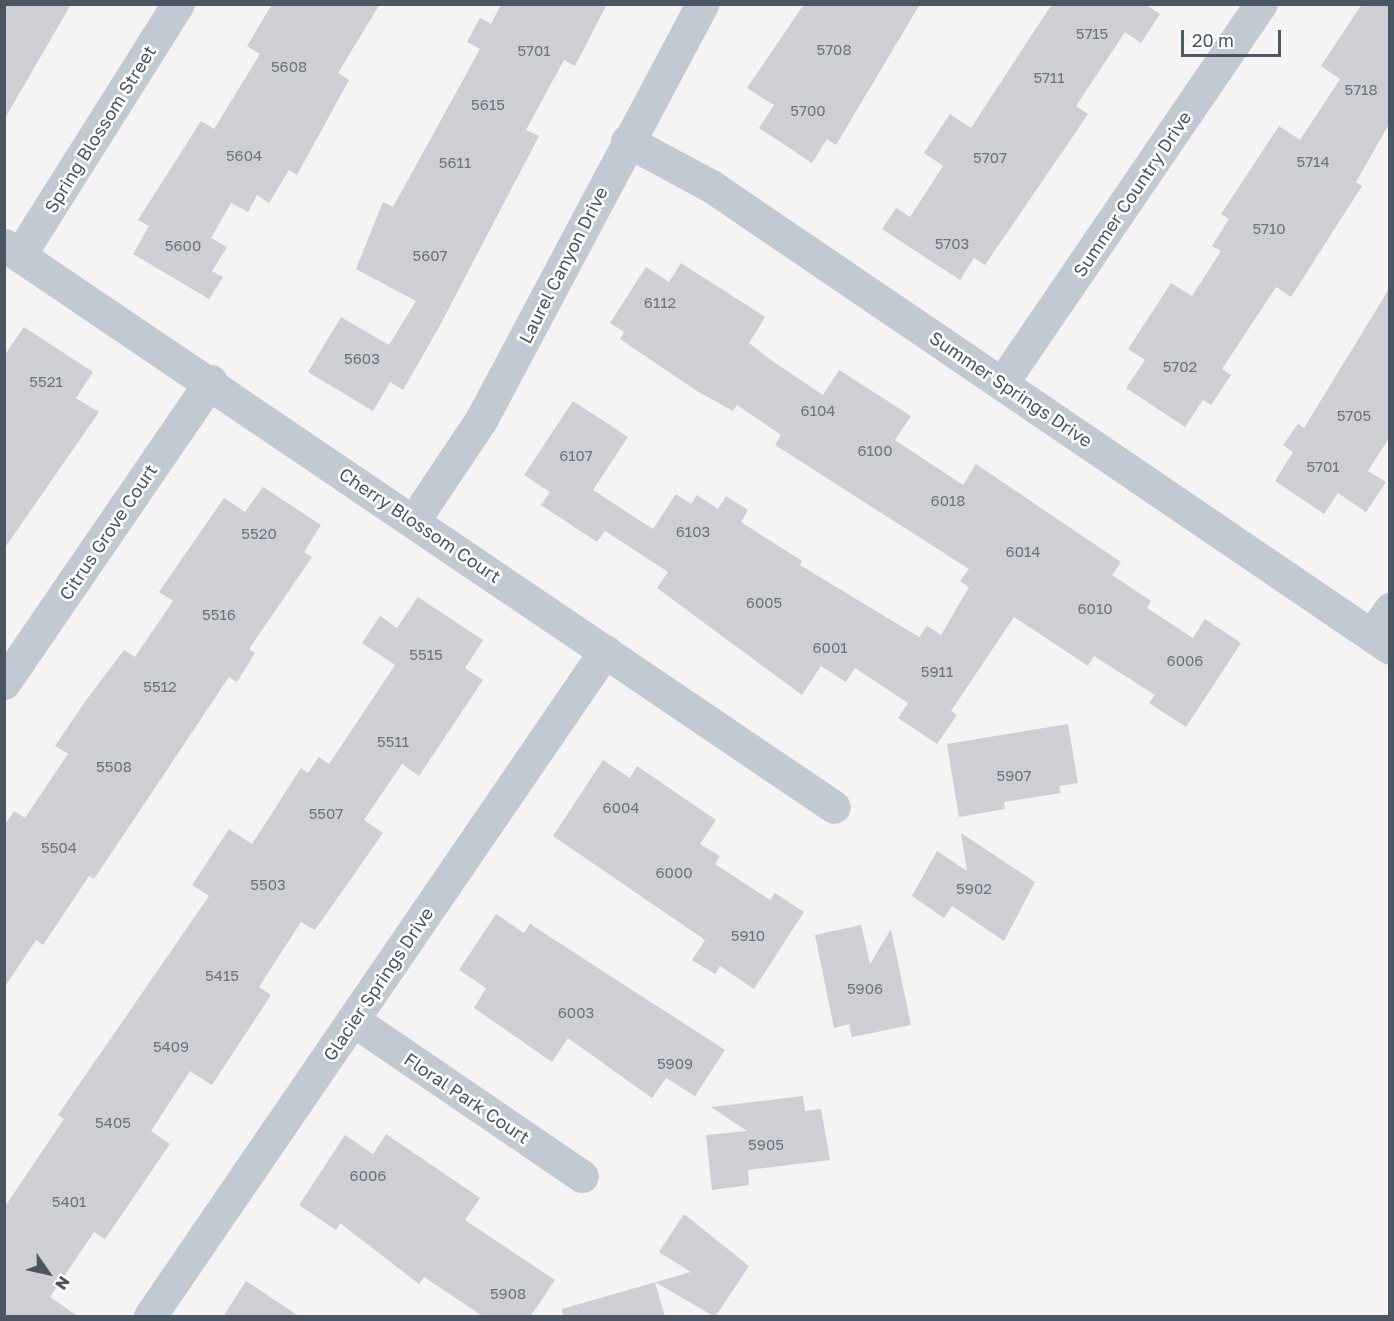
<!DOCTYPE html>
<style>
body{margin:0}
#map{position:relative;width:1394px;height:1321px;overflow:hidden;background:#f5f3f3;font-family:"Golos Text",sans-serif}
div>[style]{position:absolute}
.building>*{inset:0;background:#cdcfd5}
.minor>*{height:33px;margin:-16.5px;padding:0 16.5px;transform-origin:16.5px;border-radius:16.5px;background:#c1cad2}
span{translate:-50% -50%;white-space:nowrap;text-align:center;line-height:1.15;-webkit-text-stroke:5px #fff;paint-order:stroke}
.number-label{font-size:15px;color:#6b747e}
.number-label span{-webkit-text-stroke-width:0}
.street-label{font-size:18px;color:#4a5661}
.frame{position:absolute;inset:0;border:6px solid #4a5661;pointer-events:none}
.north{position:absolute;left:18px;top:1243px;width:60px;height:60px;-webkit-text-stroke:4px #fff;paint-order:stroke;rotate:124deg;font-size:16px;font-weight:700;line-height:24px;text-align:center;color:#4a5661}
.north::after{content:'';display:block;margin:auto;width:21px;height:27px;background:#4a5661;clip-path:polygon(50% 0,100% 100%,50% 72%,0 100%)}
.scale{position:absolute;left:1181px;top:30px;width:100px;height:27px;box-sizing:border-box;border:3px solid #4a5661;border-top:0;padding-left:8px;font-size:18px;line-height:21px;white-space:nowrap;color:#4a5661;-webkit-text-stroke:4px #fff;paint-order:stroke}
</style>
<div id="map">
<div class="building">
<i style="clip-path:polygon(4px 4px,71px 4px,4px 120px)"></i>
<i style="clip-path:polygon(272px 4px,380px 4px,338px 73px,349px 80px,297px 175px,289px 170px,269px 203px,257px 195px,248px 212px,231px 203px,211px 238px,227px 247px,212px 271px,223px 277px,209px 299px,133px 254px,149px 226px,138px 220px,201px 121px,214px 129px,260px 54px,247px 46px)"></i>
<i style="clip-path:polygon(501px 4px,607px 4px,575px 66px,564px 60px,526px 130px,539px 136px,438px 329px,403px 390px,390px 382px,373px 411px,308px 372px,341px 317px,389px 345px,416px 301px,356px 269px,383px 202px,393px 207px,480px 49px,467px 42px,480px 18px,491px 24px)"></i>
<i style="clip-path:polygon(804px 4px,920px 4px,836px 145px,827px 139px,812px 163px,759px 128px,774px 105px,747px 88px)"></i>
<i style="clip-path:polygon(1052px 4px,1145px 4px,1160px 14px,1141px 43px,1125px 32px,1076px 106px,1088px 114px,1069px 142px,985px 265px,974px 258px,960px 280px,882px 229px,896px 208px,910px 217px,943px 166px,924px 153px,950px 114px,971px 128px)"></i>
<i style="clip-path:polygon(1362px 4px,1389px 4px,1389px 124px,1356px 182px,1362px 186px,1291px 297px,1276px 287px,1222px 369px,1231px 375px,1211px 405px,1203px 400px,1185px 427px,1126px 388px,1145px 360px,1128px 349px,1171px 283px,1192px 296px,1221px 251px,1212px 246px,1229px 219px,1221px 214px,1279px 126px,1300px 140px,1340px 79px,1321px 66px)"></i>
<i style="clip-path:polygon(681px 263px,765px 317px,749px 343px,768px 358px,823px 395px,839px 370px,911px 416px,895px 440px,963px 485px,976px 464px,1121px 562px,1112px 575px,1151px 601px,1147px 608px,1193px 638px,1205px 619px,1241px 643px,1186px 727px,1149px 703px,1155px 695px,1094px 656px,1088px 666px,1014px 617px,951px 711px,957px 715px,937px 744px,898px 718px,908px 703px,855px 668px,846px 682px,821px 666px,802px 695px,657px 588px,668px 572px,605px 531px,597px 542px,541px 505px,550px 492px,524px 475px,573px 401px,628px 437px,593px 490px,653px 529px,676px 494px,691px 504px,697px 495px,718px 509px,726px 496px,748px 510px,741px 522px,802px 561px,800px 565px,919px 637px,927px 626px,941px 635px,969px 587px,960px 581px,969px 569px,775px 445px,781px 435px,737px 405px,733px 411px,697px 391px,620px 339px,624px 332px,610px 323px,646px 267px,669px 282px)"></i>
<i style="clip-path:polygon(1389px 289px,1389px 438px,1368px 471px,1386px 482px,1366px 512px,1338px 493px,1324px 514px,1275px 481px,1293px 452px,1283px 445px,1298px 424px,1304px 428px)"></i>
<i style="clip-path:polygon(24px 327px,93px 372px,76px 398px,99px 412px,4px 549px,4px 356px)"></i>
<i style="clip-path:polygon(263px 487px,321px 525px,304px 552px,312px 557px,249px 649px,255px 653px,237px 682px,229px 677px,94px 879px,89px 876px,43px 945px,36px 940px,4px 988px,4px 826px,14px 811px,25px 818px,68px 754px,55px 746px,84px 703px,124px 650px,135px 657px,173px 601px,159px 592px,224px 498px,245px 512px)"></i>
<i style="clip-path:polygon(418px 597px,483px 640px,465px 668px,483px 680px,419px 776px,402px 764px,364px 820px,383px 833px,315px 930px,301px 922px,259px 987px,271px 995px,212px 1085px,190px 1071px,151px 1131px,170px 1144px,105px 1239px,94px 1232px,50px 1297px,79px 1317px,4px 1317px,4px 1208px,64px 1119px,58px 1115px,209px 896px,192px 885px,229px 829px,252px 844px,301px 768px,308px 773px,319px 757px,329px 764px,395px 665px,362px 643px,380px 616px,397px 628px)"></i>
<i style="clip-path:polygon(1068px 724px,1078px 783px,1059px 786px,1061px 793px,1004px 802px,1005px 809px,959px 817px,947px 744px)"></i>
<i style="clip-path:polygon(603px 760px,630px 778px,637px 766px,716px 820px,700px 844px,720px 856px,715px 864px,770px 900px,775px 893px,804px 912px,754px 989px,720px 966px,715px 974px,692px 960px,705px 940px,553px 836px)"></i>
<i style="clip-path:polygon(961px 833px,1035px 882px,1004px 941px,952px 906px,944px 918px,912px 896px,937px 851px,967px 871px)"></i>
<i style="clip-path:polygon(496px 914px,524px 933px,530px 924px,725px 1050px,695px 1096px,666px 1078px,652px 1098px,568px 1038px,552px 1062px,474px 1008px,486px 988px,459px 970px)"></i>
<i style="clip-path:polygon(861px 925px,870px 964px,891px 929px,911px 1025px,852px 1037px,849px 1024px,834px 1028px,815px 935px)"></i>
<i style="clip-path:polygon(803px 1096px,805px 1111px,821px 1109px,830px 1160px,748px 1170px,749px 1185px,712px 1190px,706px 1135px,747px 1131px,711px 1107px)"></i>
<i style="clip-path:polygon(386px 1134px,480px 1198px,465px 1220px,555px 1280px,530px 1317px,484px 1317px,424px 1277px,419px 1284px,340px 1223px,336px 1230px,299px 1205px,345px 1135px,373px 1154px)"></i>
<i style="clip-path:polygon(684px 1214px,749px 1266px,715px 1317px,655px 1282px,665px 1317px,563px 1317px,562px 1309px,691px 1272px,659px 1252px)"></i>
<i style="clip-path:polygon(246px 1281px,300px 1317px,223px 1317px)"></i>
</div>
<div class="minor">
<i style="left:627px;top:141px;width:95px;rotate:28.2deg"></i>
<i style="left:711px;top:186px;width:821px;rotate:34.23deg"></i>
<i style="left:4px;top:245px;width:1002px;rotate:34.1deg"></i>
<i style="left:21px;top:253px;width:294px;rotate:-57.8deg"></i>
<i style="left:1002px;top:383px;width:459px;rotate:-55.7deg"></i>
<i style="left:414px;top:520px;width:120px;rotate:-56.2deg"></i>
<i style="left:481px;top:420px;width:471px;rotate:-62deg"></i>
<i style="left:1372px;top:635px;width:32px;rotate:-55deg"></i>
<i style="left:4px;top:683px;width:366px;rotate:-55.6deg"></i>
<i style="left:353px;top:1020px;width:277px;rotate:34.3deg"></i>
<i style="left:150px;top:1316px;width:806px;rotate:-55.62deg"></i>
</div>
<div class="number-label">
<span style="left:1092px;top:34px">5715</span>
<span style="left:834px;top:50px">5708</span>
<span style="left:534px;top:51px">5701</span>
<span style="left:289px;top:67px">5608</span>
<span style="left:1049px;top:78px">5711</span>
<span style="left:1361px;top:90px">5718</span>
<span style="left:488px;top:105px">5615</span>
<span style="left:808px;top:111px">5700</span>
<span style="left:244px;top:156px">5604</span>
<span style="left:990px;top:158px">5707</span>
<span style="left:1313px;top:162px">5714</span>
<span style="left:455px;top:163px">5611</span>
<span style="left:1269px;top:229px">5710</span>
<span style="left:952px;top:244px">5703</span>
<span style="left:183px;top:246px">5600</span>
<span style="left:430px;top:256px">5607</span>
<span style="left:660px;top:303px">6112</span>
<span style="left:362px;top:359px">5603</span>
<span style="left:1180px;top:367px">5702</span>
<span style="left:46px;top:382px">5521</span>
<span style="left:818px;top:411px">6104</span>
<span style="left:1354px;top:416px">5705</span>
<span style="left:875px;top:451px">6100</span>
<span style="left:576px;top:456px">6107</span>
<span style="left:1323px;top:467px">5701</span>
<span style="left:948px;top:501px">6018</span>
<span style="left:693px;top:532px">6103</span>
<span style="left:259px;top:534px">5520</span>
<span style="left:1023px;top:552px">6014</span>
<span style="left:764px;top:603px">6005</span>
<span style="left:1095px;top:609px">6010</span>
<span style="left:219px;top:615px">5516</span>
<span style="left:830px;top:648px">6001</span>
<span style="left:426px;top:655px">5515</span>
<span style="left:1185px;top:661px">6006</span>
<span style="left:937px;top:672px">5911</span>
<span style="left:160px;top:687px">5512</span>
<span style="left:393px;top:742px">5511</span>
<span style="left:114px;top:767px">5508</span>
<span style="left:1014px;top:776px">5907</span>
<span style="left:621px;top:808px">6004</span>
<span style="left:326px;top:814px">5507</span>
<span style="left:59px;top:848px">5504</span>
<span style="left:674px;top:873px">6000</span>
<span style="left:268px;top:885px">5503</span>
<span style="left:974px;top:889px">5902</span>
<span style="left:748px;top:936px">5910</span>
<span style="left:222px;top:976px">5415</span>
<span style="left:865px;top:989px">5906</span>
<span style="left:576px;top:1013px">6003</span>
<span style="left:171px;top:1047px">5409</span>
<span style="left:675px;top:1064px">5909</span>
<span style="left:113px;top:1123px">5405</span>
<span style="left:766px;top:1145px">5905</span>
<span style="left:368px;top:1176px">6006</span>
<span style="left:69px;top:1202px">5401</span>
<span style="left:508px;top:1294px">5908</span>
</div>
<div class="street-label">
<span style="left:100px;top:129px;rotate:-58deg">Spring Blossom Street</span>
<span style="left:1132px;top:194px;rotate:-56deg">Summer Country Drive</span>
<span style="left:563px;top:265px;rotate:-63deg">Laurel Canyon Drive</span>
<span style="left:1011px;top:389px;rotate:34deg">Summer Springs Drive</span>
<span style="left:420px;top:525px;rotate:34deg">Cherry Blossom Court</span>
<span style="left:108px;top:532px;rotate:-56deg">Citrus Grove Court</span>
<span style="left:378px;top:984px;rotate:-56deg">Glacier Springs Drive</span>
<span style="left:467px;top:1098px;rotate:34deg">Floral Park Court</span>
</div>
<div class="frame"></div>
<div class="north">N</div>
<div class="scale">20 m</div>
</div>
